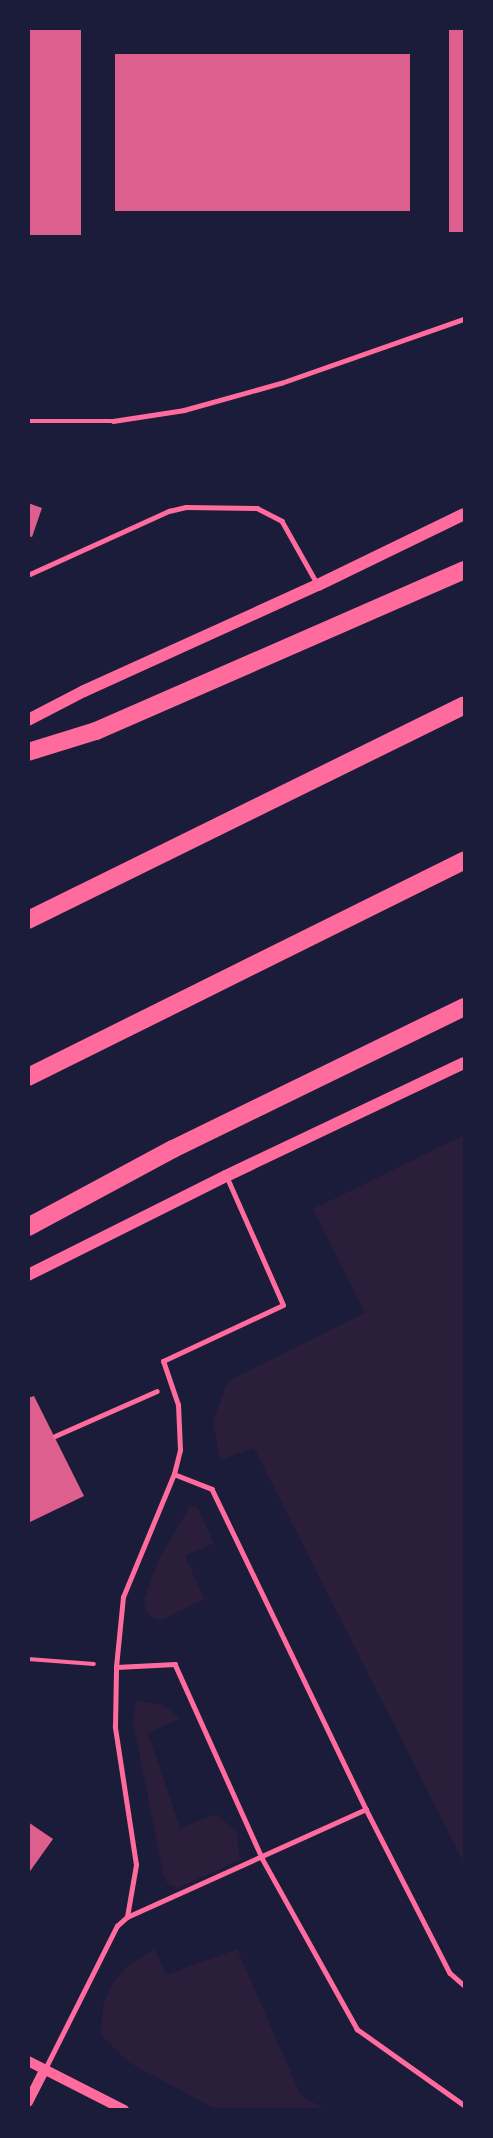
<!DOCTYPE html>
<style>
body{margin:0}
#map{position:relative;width:493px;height:2138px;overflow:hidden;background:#1b1b3a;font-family:"Roboto Serif",serif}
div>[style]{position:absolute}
.green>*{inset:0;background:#2a1e3b}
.building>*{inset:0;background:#dd5f8e;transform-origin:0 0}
.path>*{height:4px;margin:-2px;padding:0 2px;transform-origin:2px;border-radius:2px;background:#ff6b9d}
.service>*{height:4.5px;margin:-2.25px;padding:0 2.25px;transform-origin:2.25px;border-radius:2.25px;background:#ff6b9d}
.tertiary>*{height:10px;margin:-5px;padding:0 5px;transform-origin:5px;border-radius:5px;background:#ff6b9d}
.secondary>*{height:12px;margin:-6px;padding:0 6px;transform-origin:6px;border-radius:6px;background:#ff6b9d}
.motorway>*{height:18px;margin:-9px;padding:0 9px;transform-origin:9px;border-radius:9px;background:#ff6b9d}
span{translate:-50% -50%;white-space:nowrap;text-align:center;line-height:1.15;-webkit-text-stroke:4.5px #1b1b3a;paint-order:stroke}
.frame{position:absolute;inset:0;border:30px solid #1b1b3a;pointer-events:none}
</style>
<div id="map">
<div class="green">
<i style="clip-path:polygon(464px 1135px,464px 1863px,254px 1448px,220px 1460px,213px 1421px,228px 1381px,365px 1313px,313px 1209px)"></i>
<i style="clip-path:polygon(190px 1506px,197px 1507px,214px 1543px,185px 1556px,204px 1599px,164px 1619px,155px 1619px,147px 1613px,144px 1600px,159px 1558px)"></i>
<i style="clip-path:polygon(136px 1700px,162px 1705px,181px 1718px,148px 1733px,180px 1828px,216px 1814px,237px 1833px,240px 1860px,177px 1888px,167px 1883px,163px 1873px,133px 1721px)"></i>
<i style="clip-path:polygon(155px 1949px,166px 1975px,237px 1949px,301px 2096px,326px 2109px,215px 2109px,128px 2062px,101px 2035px,103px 2006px,112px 1984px,127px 1966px)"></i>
</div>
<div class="building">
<i style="left:28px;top:28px;width:53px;height:207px"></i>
<i style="left:449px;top:28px;width:15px;height:204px"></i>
<i style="left:115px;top:54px;width:295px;height:157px"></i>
<i style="clip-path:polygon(28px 503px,42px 508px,32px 537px,28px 536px)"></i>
<i style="clip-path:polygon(34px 1396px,84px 1496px,28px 1523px,28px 1398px)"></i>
<i style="clip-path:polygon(28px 1822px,53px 1839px,28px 1874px)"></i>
</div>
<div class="path">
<i style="left:28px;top:1659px;width:66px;rotate:4.3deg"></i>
</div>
<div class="service">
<i style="left:28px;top:421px;width:85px"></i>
<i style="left:113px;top:421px;width:72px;rotate:-8.8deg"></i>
<i style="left:184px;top:410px;width:101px;rotate:-15.6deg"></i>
<i style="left:281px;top:383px;width:194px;rotate:-19.3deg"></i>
<i style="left:30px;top:574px;width:153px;rotate:-24.4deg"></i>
<i style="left:169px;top:511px;width:17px;rotate:-13deg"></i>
<i style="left:186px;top:507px;width:71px;rotate:0.8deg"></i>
<i style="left:257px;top:508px;width:28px;rotate:27deg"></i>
<i style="left:282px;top:521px;width:73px;rotate:60.6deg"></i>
<i style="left:55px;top:1436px;width:111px;rotate:-23.8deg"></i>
<i style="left:174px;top:1474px;width:41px;rotate:21.5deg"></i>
<i style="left:212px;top:1489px;width:355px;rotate:64.3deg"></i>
<i style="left:366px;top:1809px;width:184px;rotate:62.9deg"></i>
<i style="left:450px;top:1973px;width:18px;rotate:41deg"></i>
<i style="left:116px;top:1667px;width:59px;rotate:-2.9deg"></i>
<i style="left:175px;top:1664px;width:213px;rotate:65.8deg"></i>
<i style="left:262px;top:1858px;width:196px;rotate:60.9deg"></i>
<i style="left:357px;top:2029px;width:131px;rotate:35.4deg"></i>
<i style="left:127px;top:1917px;width:262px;rotate:-24.3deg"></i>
<i style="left:45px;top:2069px;width:160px;rotate:-63.3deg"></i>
<i style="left:117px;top:1926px;width:13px;rotate:-42deg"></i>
<i style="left:127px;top:1917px;width:53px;rotate:-80.2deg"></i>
<i style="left:136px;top:1865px;width:140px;rotate:-98.7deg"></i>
<i style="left:115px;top:1727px;width:60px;rotate:-89deg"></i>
<i style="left:116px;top:1667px;width:70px;rotate:-84.3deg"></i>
<i style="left:123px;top:1597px;width:133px;rotate:-67.5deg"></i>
<i style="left:174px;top:1474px;width:25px;rotate:-76deg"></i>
<i style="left:180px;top:1450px;width:45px;rotate:-92.5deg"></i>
<i style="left:178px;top:1405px;width:46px;rotate:-108.8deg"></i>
<i style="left:163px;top:1361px;width:132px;rotate:-25deg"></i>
<i style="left:283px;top:1305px;width:141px;rotate:-113.8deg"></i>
</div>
<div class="tertiary">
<i style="left:28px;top:2061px;width:108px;rotate:27deg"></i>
<i style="left:28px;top:2102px;width:36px;rotate:-63deg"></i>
</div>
<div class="secondary">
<i style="left:28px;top:720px;width:63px;rotate:-27.4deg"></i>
<i style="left:84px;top:691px;width:257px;rotate:-24.4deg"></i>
<i style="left:318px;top:585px;width:162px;rotate:-25.9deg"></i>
<i style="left:28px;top:1275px;width:221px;rotate:-26.6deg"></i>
<i style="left:226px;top:1176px;width:263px;rotate:-25.4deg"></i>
</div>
<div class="motorway">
<i style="left:28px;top:752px;width:71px;rotate:-17.2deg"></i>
<i style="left:96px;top:731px;width:402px;rotate:-23.6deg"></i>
<i style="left:28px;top:920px;width:486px;rotate:-26.2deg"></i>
<i style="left:28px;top:1077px;width:487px;rotate:-26.4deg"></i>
<i style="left:28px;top:1227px;width:165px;rotate:-28.3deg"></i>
<i style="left:173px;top:1149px;width:324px;rotate:-26deg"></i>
</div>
<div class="frame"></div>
</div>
